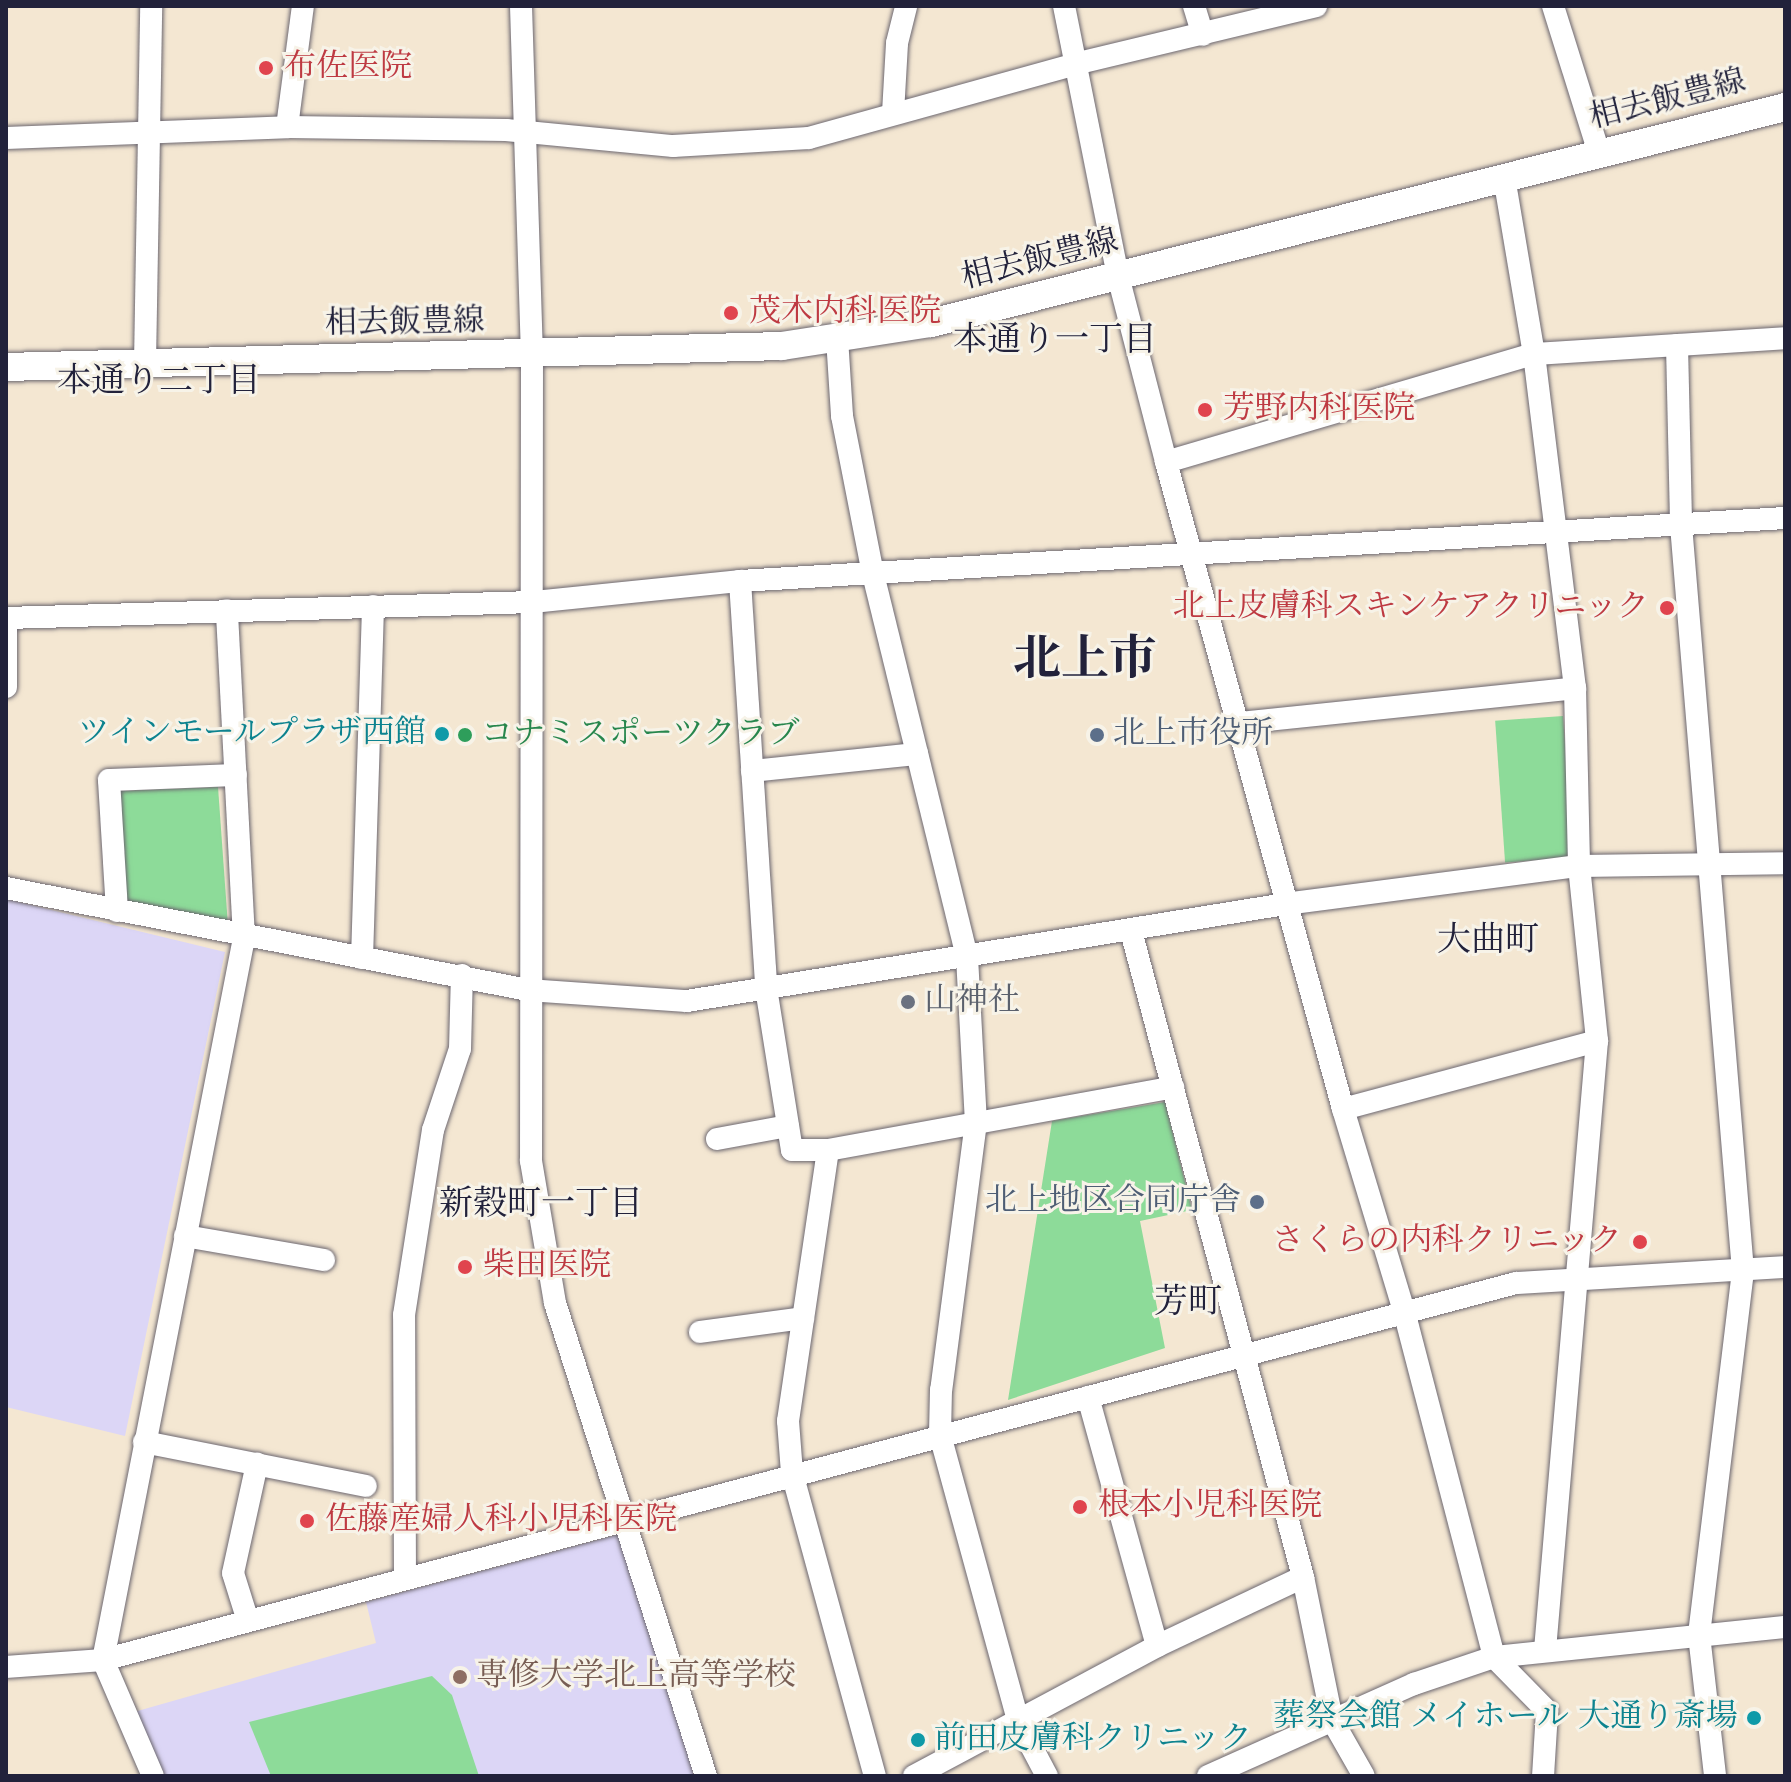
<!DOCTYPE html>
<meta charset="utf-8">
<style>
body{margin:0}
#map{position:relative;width:1791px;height:1782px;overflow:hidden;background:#f4e7d2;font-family:"Old Standard TT","Noto Serif JP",serif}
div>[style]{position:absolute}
.built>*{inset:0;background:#dcd6f6}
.green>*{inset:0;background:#8ddb99;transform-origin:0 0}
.roads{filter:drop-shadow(0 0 2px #6c6770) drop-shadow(0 0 2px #6c6770)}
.minor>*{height:22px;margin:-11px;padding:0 11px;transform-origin:11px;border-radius:11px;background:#fff}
.major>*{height:28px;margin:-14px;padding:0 14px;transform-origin:14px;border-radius:14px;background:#fff}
.dots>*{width:22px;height:22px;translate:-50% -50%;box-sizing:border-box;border:4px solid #f7f3e8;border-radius:50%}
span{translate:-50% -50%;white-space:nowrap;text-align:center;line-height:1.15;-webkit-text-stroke:6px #f7f3e8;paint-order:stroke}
.health-label{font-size:32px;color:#be3a42}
.left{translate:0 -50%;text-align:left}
.right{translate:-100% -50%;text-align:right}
.street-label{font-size:32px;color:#22223b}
.culture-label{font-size:32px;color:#0d838f}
.leisure-label{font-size:32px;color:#27864d}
.service-label{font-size:32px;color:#4e5e75}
.worship-label{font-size:32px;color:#5b616d}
.education-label{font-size:32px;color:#785e54}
.neighbourhood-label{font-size:34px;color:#22223b}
.town-label{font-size:48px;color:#22223b;font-weight:700}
.frame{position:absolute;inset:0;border:8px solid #22223b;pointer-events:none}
</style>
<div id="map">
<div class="built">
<i style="clip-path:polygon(6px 899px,225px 952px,125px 1436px,6px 1407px)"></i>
<i style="clip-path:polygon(624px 1533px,694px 1776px,165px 1776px,134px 1712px,376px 1643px,366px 1602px)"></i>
</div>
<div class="green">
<i style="left:1563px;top:716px;width:142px;height:68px;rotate:86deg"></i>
<i style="clip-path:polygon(218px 787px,228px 926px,123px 902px,119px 791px)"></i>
<i style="clip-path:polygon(1165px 1102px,1192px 1210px,1140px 1221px,1165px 1348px,1008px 1400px,1052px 1121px)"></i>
<i style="clip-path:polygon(432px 1676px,452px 1695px,479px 1776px,271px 1776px,249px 1722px)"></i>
</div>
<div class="roads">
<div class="minor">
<i style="left:521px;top:6px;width:349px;rotate:88.2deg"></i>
<i style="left:532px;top:355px;width:806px;rotate:90.07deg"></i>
<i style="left:531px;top:1161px;width:144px;rotate:80.4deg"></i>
<i style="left:555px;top:1303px;width:497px;rotate:72.3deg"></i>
<i style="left:1064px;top:6px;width:275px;rotate:78.7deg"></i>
<i style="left:1118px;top:276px;width:192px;rotate:75.5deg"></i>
<i style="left:1166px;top:462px;width:671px;rotate:74.7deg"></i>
<i style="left:1343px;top:1109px;width:215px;rotate:73.2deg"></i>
<i style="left:1405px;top:1315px;width:353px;rotate:75.4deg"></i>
<i style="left:1494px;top:1657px;width:76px;rotate:45.5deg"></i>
<i style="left:1547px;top:1711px;width:65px;rotate:93.5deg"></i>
<i style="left:1194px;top:6px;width:30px;rotate:73deg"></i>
<i style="left:1553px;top:6px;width:154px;rotate:72.6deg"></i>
<i style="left:893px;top:113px;width:70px;rotate:-86.7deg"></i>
<i style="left:897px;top:43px;width:38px;rotate:-76deg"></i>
<i style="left:287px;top:127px;width:122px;rotate:-82.5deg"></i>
<i style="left:6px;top:138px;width:281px;rotate:-2.2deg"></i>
<i style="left:287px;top:127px;width:219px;rotate:0.8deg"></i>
<i style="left:506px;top:130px;width:168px;rotate:5.5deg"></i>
<i style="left:673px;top:146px;width:136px;rotate:-3.4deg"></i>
<i style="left:809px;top:138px;width:276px;rotate:-15.5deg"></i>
<i style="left:1075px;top:64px;width:248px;rotate:-13.5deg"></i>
<i style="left:1504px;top:177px;width:180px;rotate:80.4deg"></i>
<i style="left:1534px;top:354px;width:337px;rotate:83deg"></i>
<i style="left:1575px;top:688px;width:178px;rotate:88.7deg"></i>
<i style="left:1579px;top:866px;width:176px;rotate:84.1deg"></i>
<i style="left:1597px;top:1041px;width:611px;rotate:94.88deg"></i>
<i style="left:837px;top:338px;width:78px;rotate:86.3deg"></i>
<i style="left:842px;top:416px;width:161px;rotate:78.9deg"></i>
<i style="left:873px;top:574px;width:394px;rotate:76.2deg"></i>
<i style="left:967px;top:957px;width:165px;rotate:86.9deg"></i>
<i style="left:976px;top:1122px;width:270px;rotate:97.4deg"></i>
<i style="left:941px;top:1390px;width:45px;rotate:91.3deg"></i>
<i style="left:940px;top:1435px;width:296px;rotate:74.7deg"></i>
<i style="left:1018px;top:1721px;width:62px;rotate:62.2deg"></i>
<i style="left:1677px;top:345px;width:180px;rotate:88.7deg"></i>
<i style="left:1681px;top:525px;width:749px;rotate:85.25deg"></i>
<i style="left:1743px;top:1271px;width:367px;rotate:96.9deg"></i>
<i style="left:1699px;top:1635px;width:142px;rotate:83.5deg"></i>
<i style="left:145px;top:363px;width:357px;rotate:-89deg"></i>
<i style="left:1166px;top:462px;width:384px;rotate:-16.4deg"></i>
<i style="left:1534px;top:354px;width:252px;rotate:-3.6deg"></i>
<i style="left:740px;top:581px;width:408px;rotate:86.3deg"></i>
<i style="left:766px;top:988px;width:164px;rotate:80.9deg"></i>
<i style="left:792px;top:1150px;width:36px"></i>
<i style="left:828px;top:1150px;width:351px;rotate:-10.3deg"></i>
<i style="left:6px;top:618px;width:527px;rotate:-1.74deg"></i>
<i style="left:533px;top:602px;width:208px;rotate:-5.8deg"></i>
<i style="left:740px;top:581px;width:1047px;rotate:-3.45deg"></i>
<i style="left:6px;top:687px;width:69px;rotate:-90deg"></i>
<i style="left:1239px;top:723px;width:338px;rotate:-5.9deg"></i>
<i style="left:752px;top:771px;width:166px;rotate:-5.9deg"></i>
<i style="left:6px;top:888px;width:532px;rotate:11.06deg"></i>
<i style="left:528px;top:990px;width:159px;rotate:4deg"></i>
<i style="left:687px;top:1001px;width:606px;rotate:-9.21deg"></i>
<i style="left:1285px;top:904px;width:296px;rotate:-7.4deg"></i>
<i style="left:1579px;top:866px;width:206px;rotate:-0.8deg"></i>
<i style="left:117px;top:911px;width:131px;rotate:-93.5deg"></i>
<i style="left:109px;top:780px;width:127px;rotate:-2.3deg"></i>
<i style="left:1131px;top:931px;width:669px;rotate:75.09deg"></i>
<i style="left:1303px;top:1577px;width:146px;rotate:78.5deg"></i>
<i style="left:1332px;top:1720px;width:64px;rotate:60.3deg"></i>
<i style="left:362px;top:958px;width:352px;rotate:-88.2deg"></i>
<i style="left:1343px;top:1109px;width:263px;rotate:-15deg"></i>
<i style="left:717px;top:1139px;width:72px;rotate:-10.4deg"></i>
<i style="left:828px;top:1150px;width:274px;rotate:98.4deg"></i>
<i style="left:788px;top:1421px;width:52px;rotate:85.6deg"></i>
<i style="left:792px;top:1473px;width:314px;rotate:74.7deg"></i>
<i style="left:185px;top:1236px;width:141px;rotate:9.8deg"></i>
<i style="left:700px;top:1332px;width:104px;rotate:-7.7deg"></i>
<i style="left:1088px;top:1397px;width:258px;rotate:74.5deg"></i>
<i style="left:144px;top:1442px;width:226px;rotate:11.2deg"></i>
<i style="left:405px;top:1579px;width:264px;rotate:-90.2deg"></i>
<i style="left:404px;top:1315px;width:187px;rotate:-81.1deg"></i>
<i style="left:433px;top:1130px;width:85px;rotate:-71.6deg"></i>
<i style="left:460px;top:1049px;width:74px;rotate:-88.5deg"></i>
<i style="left:248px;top:1621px;width:50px;rotate:-107.4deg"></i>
<i style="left:233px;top:1573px;width:112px;rotate:-77.6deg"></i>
<i style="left:6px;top:1667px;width:97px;rotate:-4.1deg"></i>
<i style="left:103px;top:1660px;width:1462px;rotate:-14.94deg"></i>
<i style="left:1516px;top:1283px;width:269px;rotate:-3.4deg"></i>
<i style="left:153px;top:1776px;width:126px;rotate:-113.3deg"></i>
<i style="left:103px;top:1660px;width:736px;rotate:-78.95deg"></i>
<i style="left:244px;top:938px;width:328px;rotate:-93deg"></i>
<i style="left:914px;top:1776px;width:276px;rotate:-28.1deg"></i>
<i style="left:1157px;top:1646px;width:161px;rotate:-25.3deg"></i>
<i style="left:1208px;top:1776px;width:226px;rotate:-24.1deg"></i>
<i style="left:1414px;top:1684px;width:84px;rotate:-18.6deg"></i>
<i style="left:1494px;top:1657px;width:293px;rotate:-5.9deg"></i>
</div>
<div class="major">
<i style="left:6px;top:367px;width:776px;rotate:-1.55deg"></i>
<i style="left:782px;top:346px;width:151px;rotate:-8.8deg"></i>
<i style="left:931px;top:323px;width:881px;rotate:-14.19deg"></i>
</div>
</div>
<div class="dots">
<i style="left:266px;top:68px;background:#e0444e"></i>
<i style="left:731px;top:313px;background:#e0444e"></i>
<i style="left:1205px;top:410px;background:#e0444e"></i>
<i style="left:1667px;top:608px;background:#e0444e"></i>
<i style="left:442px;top:734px;background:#0f9aa8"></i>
<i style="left:465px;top:735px;background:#2e9e5b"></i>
<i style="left:1097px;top:735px;background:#5c6f8a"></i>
<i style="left:908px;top:1002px;background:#6b7280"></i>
<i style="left:1257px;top:1202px;background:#5c6f8a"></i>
<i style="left:1640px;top:1242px;background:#e0444e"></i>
<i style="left:465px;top:1267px;background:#e0444e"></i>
<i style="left:1080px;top:1507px;background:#e0444e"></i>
<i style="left:307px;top:1521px;background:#e0444e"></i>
<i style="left:460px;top:1677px;background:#8d6e63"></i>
<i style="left:1754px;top:1718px;background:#0f9aa8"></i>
<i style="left:918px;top:1740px;background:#0f9aa8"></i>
</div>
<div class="health-label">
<span class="left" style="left:284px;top:68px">布佐医院</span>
<span class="left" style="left:749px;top:313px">茂木内科医院</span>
<span class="left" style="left:1223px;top:410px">芳野内科医院</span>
<span class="right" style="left:1649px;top:608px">北上皮膚科スキンケアクリニック</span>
<span class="right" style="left:1622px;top:1242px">さくらの内科クリニック</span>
<span class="left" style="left:483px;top:1267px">柴田医院</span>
<span class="left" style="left:1098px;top:1507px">根本小児科医院</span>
<span class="left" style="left:325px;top:1521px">佐藤産婦人科小児科医院</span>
</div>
<div class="street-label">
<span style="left:1668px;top:101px;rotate:-14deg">相去飯豊線</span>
<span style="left:1040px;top:261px;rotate:-14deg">相去飯豊線</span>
<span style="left:405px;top:324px;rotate:-1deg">相去飯豊線</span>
</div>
<div class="culture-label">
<span class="right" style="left:426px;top:734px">ツインモールプラザ西館</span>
<span class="right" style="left:1738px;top:1718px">葬祭会館 メイホール 大通り斎場</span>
<span class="left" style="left:934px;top:1740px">前田皮膚科クリニック</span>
</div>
<div class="leisure-label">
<span class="left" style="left:481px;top:735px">コナミスポーツクラブ</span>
</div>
<div class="service-label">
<span class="left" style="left:1113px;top:735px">北上市役所</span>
<span class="right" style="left:1241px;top:1202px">北上地区合同庁舎</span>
</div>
<div class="worship-label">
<span class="left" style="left:924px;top:1002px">山神社</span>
</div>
<div class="education-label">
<span class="left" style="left:476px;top:1677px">専修大学北上高等学校</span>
</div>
<div class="neighbourhood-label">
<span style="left:1055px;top:342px">本通り一丁目</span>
<span style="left:159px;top:383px">本通り二丁目</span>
<span style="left:1488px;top:942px">大曲町</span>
<span style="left:541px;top:1206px">新穀町一丁目</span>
<span style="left:1188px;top:1304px">芳町</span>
</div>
<div class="town-label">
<span style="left:1085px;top:662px">北上市</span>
</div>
<div class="frame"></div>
</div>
